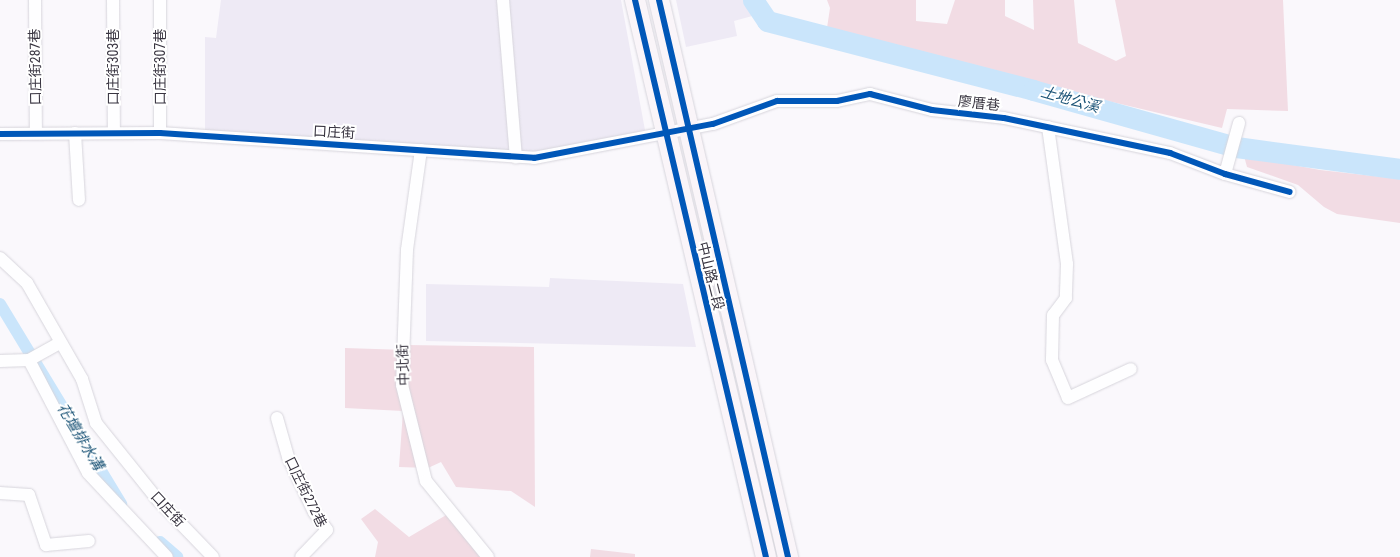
<!DOCTYPE html>
<meta charset="utf-8">
<style>
body{margin:0}
#map{position:relative;width:1400px;height:557px;overflow:hidden;background:#faf8fc;font-family:"Roboto Condensed","Noto Sans TC",sans-serif}
div>[style]{position:absolute}
.built>*{inset:0;background:#eeeaf5}
.green>*{inset:0;background:#f2dce4}
.canal>*{height:12px;margin:-6px;padding:0 6px;transform-origin:6px;border-radius:6px;background:#cae5fb}
.river>*{height:21px;margin:-10.5px;padding:0 10.5px;transform-origin:10.5px;border-radius:10.5px;background:#cae5fb}
.roads{filter:drop-shadow(0 0 1px #d7d5dc) drop-shadow(0 0 1px #d7d5dc)}
.street>*{height:12px;margin:-6px;padding:0 6px;transform-origin:6px;border-radius:6px;background:#fefeff}
.primary>*{height:20px;margin:-10px;padding:0 10px;transform-origin:10px;border-radius:10px;background:#faf5f9}
.cycleway>*{height:6px;margin:-3px;padding:0 3px;transform-origin:3px;border-radius:3px;background:#0057b8}
span{translate:-50% -50%;white-space:nowrap;text-align:center;line-height:1.15;-webkit-text-stroke:4px #fff;paint-order:stroke}
.street-label{font-size:14px;color:#393541}
.water-label{font-size:15px;color:#1d5578;font-style:italic}
</style>
<div id="map">
<div class="built">
<i style="clip-path:polygon(221px 0,621px 0,647px 141px,539px 154px,205px 132px,205px 37px,216px 38px)"></i>
<i style="clip-path:polygon(676px 0,764px 0,767px 12px,734px 21px,737px 36px,686px 47px)"></i>
<i style="clip-path:polygon(550px 278px,683px 284px,696px 347px,426px 341px,426px 284px,549px 287px)"></i>
</div>
<div class="green">
<i style="clip-path:polygon(827px 0,916px 0,916px 21px,947px 24px,955px 0,1005px 0,1005px 16px,1034px 30px,1033px 0,1074px 0,1078px 43px,1116px 61px,1126px 56px,1115px 0,1283px 0,1288px 111px,1227px 109px,1222px 128px,917px 56px,827px 28px,830px 8px)"></i>
<i style="clip-path:polygon(1244px 156px,1320px 170px,1400px 179px,1400px 223px,1337px 214px,1324px 207px,1298px 185px,1247px 167px)"></i>
<i style="clip-path:polygon(407px 345px,534px 347px,535px 507px,511px 491px,456px 487px,441px 462px,428px 468px,399px 467px,403px 411px,345px 408px,345px 348px,406px 350px)"></i>
<i style="clip-path:polygon(375px 509px,409px 537px,453px 511px,485px 557px,375px 557px,378px 542px,361px 519px)"></i>
<i style="clip-path:polygon(591px 549px,635px 554px,635px 557px,590px 557px)"></i>
</div>
<div class="canal">
<i style="left:0;top:304px;width:234px;rotate:58.8deg"></i>
<i style="left:160px;top:542px;width:23px;rotate:41deg"></i>
</div>
<div class="river">
<i style="left:753px;top:0;width:25px;rotate:56deg"></i>
<i style="left:767px;top:21px;width:275px;rotate:14.5deg"></i>
<i style="left:1033px;top:90px;width:211px;rotate:15.7deg"></i>
<i style="left:1236px;top:147px;width:165px;rotate:7.6deg"></i>
</div>
<div class="roads">
<div class="street">
<i style="left:35px;top:0;width:133px;rotate:89.6deg"></i>
<i style="left:113px;top:0;width:133px;rotate:89.6deg"></i>
<i style="left:160px;top:0;width:133px;rotate:90deg"></i>
<i style="left:503px;top:0;width:158px;rotate:85.3deg"></i>
<i style="left:1048px;top:127px;width:138px;rotate:82.1deg"></i>
<i style="left:1067px;top:264px;width:34px;rotate:92deg"></i>
<i style="left:1066px;top:298px;width:21px;rotate:127deg"></i>
<i style="left:1053px;top:315px;width:45px;rotate:91.3deg"></i>
<i style="left:1052px;top:360px;width:41px;rotate:67.2deg"></i>
<i style="left:1068px;top:398px;width:69px;rotate:-24.7deg"></i>
<i style="left:75px;top:133px;width:67px;rotate:86.6deg"></i>
<i style="left:0;top:134px;width:160px;rotate:-0.4deg"></i>
<i style="left:160px;top:133px;width:375px;rotate:3.8deg"></i>
<i style="left:534px;top:158px;width:182px;rotate:-10.8deg"></i>
<i style="left:713px;top:124px;width:68px;rotate:-19.8deg"></i>
<i style="left:777px;top:101px;width:60px"></i>
<i style="left:837px;top:101px;width:34px;rotate:-12deg"></i>
<i style="left:870px;top:94px;width:64px;rotate:14.5deg"></i>
<i style="left:932px;top:110px;width:72px;rotate:6.3deg"></i>
<i style="left:1004px;top:118px;width:170px;rotate:11.9deg"></i>
<i style="left:1170px;top:153px;width:59px;rotate:20.9deg"></i>
<i style="left:1225px;top:174px;width:67px;rotate:15.5deg"></i>
<i style="left:421px;top:150px;width:101px;rotate:98deg"></i>
<i style="left:407px;top:250px;width:135px;rotate:92.1deg"></i>
<i style="left:402px;top:385px;width:99px;rotate:76deg"></i>
<i style="left:426px;top:481px;width:98px;rotate:50.8deg"></i>
<i style="left:1225px;top:174px;width:53px;rotate:-74.6deg"></i>
<i style="left:0;top:258px;width:37px;rotate:43deg"></i>
<i style="left:27px;top:283px;width:111px;rotate:60.2deg"></i>
<i style="left:82px;top:379px;width:46px;rotate:72.3deg"></i>
<i style="left:96px;top:423px;width:99px;rotate:51.2deg"></i>
<i style="left:158px;top:500px;width:79px;rotate:46deg"></i>
<i style="left:29px;top:360px;width:127px;rotate:62.4deg"></i>
<i style="left:88px;top:473px;width:115px;rotate:46.8deg"></i>
<i style="left:0;top:361px;width:29px;rotate:-2deg"></i>
<i style="left:29px;top:360px;width:35px;rotate:-29deg"></i>
<i style="left:277px;top:418px;width:41px;rotate:74.2deg"></i>
<i style="left:288px;top:457px;width:61px;rotate:64.7deg"></i>
<i style="left:314px;top:512px;width:22px;rotate:54deg"></i>
<i style="left:327px;top:530px;width:37px;rotate:134deg"></i>
<i style="left:0;top:493px;width:29px;rotate:4deg"></i>
<i style="left:29px;top:495px;width:53px;rotate:71.2deg"></i>
<i style="left:46px;top:545px;width:43px;rotate:-5.3deg"></i>
</div>
<div class="primary">
<i style="left:635px;top:0;width:572px;rotate:76.77deg"></i>
<i style="left:659px;top:0;width:572px;rotate:76.96deg"></i>
</div>
</div>
<div class="cycleway">
<i style="left:635px;top:0;width:572px;rotate:76.77deg"></i>
<i style="left:659px;top:0;width:572px;rotate:76.96deg"></i>
<i style="left:0;top:134px;width:160px;rotate:-0.4deg"></i>
<i style="left:160px;top:133px;width:375px;rotate:3.8deg"></i>
<i style="left:534px;top:158px;width:182px;rotate:-10.8deg"></i>
<i style="left:713px;top:124px;width:68px;rotate:-19.8deg"></i>
<i style="left:777px;top:101px;width:60px"></i>
<i style="left:837px;top:101px;width:34px;rotate:-12deg"></i>
<i style="left:870px;top:94px;width:64px;rotate:14.5deg"></i>
<i style="left:932px;top:110px;width:72px;rotate:6.3deg"></i>
<i style="left:1004px;top:118px;width:170px;rotate:11.9deg"></i>
<i style="left:1170px;top:153px;width:59px;rotate:20.9deg"></i>
<i style="left:1225px;top:174px;width:67px;rotate:15.5deg"></i>
</div>
<div class="street-label">
<span style="left:35px;top:67px;rotate:-91deg">口庄街287巷</span>
<span style="left:113px;top:67px;rotate:-90deg">口庄街303巷</span>
<span style="left:160px;top:67px;rotate:-90deg">口庄街307巷</span>
<span style="left:979px;top:103px;rotate:6deg">廖厝巷</span>
<span style="left:334px;top:132px;rotate:3deg">口庄街</span>
<span style="left:711px;top:276px;rotate:76deg">中山路二段</span>
<span style="left:403px;top:365px;rotate:-92deg">中北街</span>
<span style="left:306px;top:492px;rotate:64deg">口庄街272巷</span>
<span style="left:168px;top:509px;rotate:47deg">口庄街</span>
</div>
<div class="water-label">
<span style="left:1070px;top:100px;rotate:16deg">土地公溪</span>
<span style="left:80px;top:437px;rotate:59deg">花壇排水溝</span>
</div>
</div>
